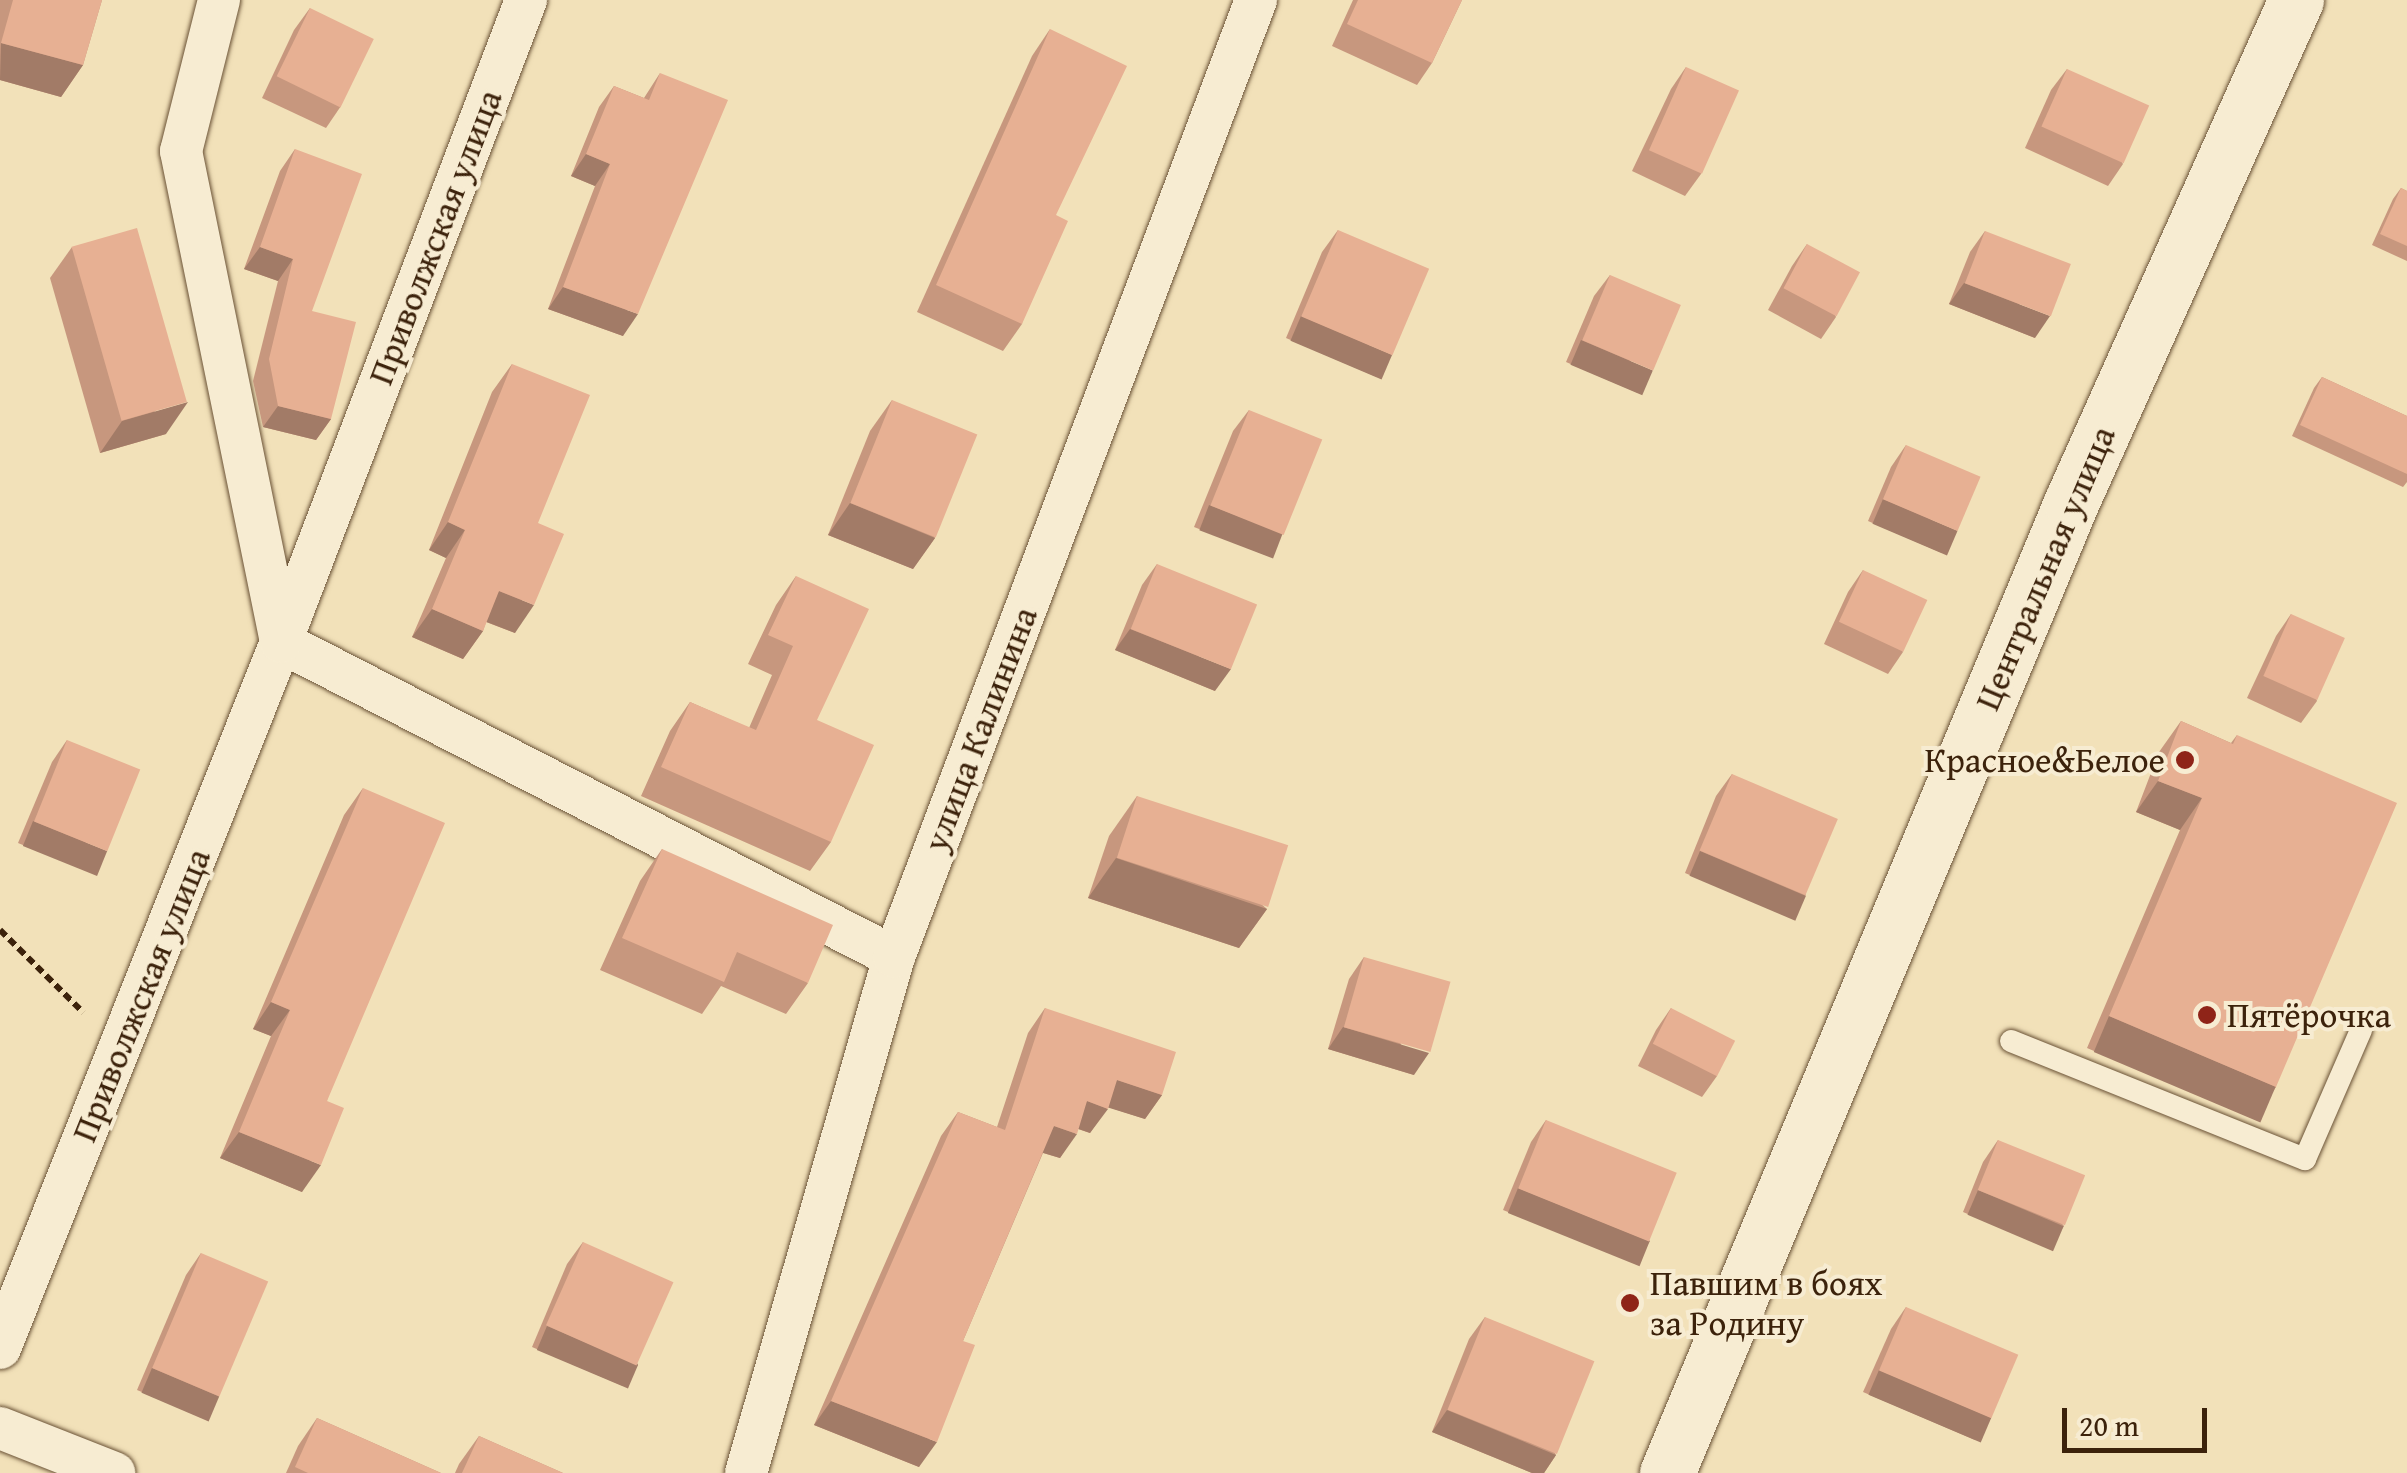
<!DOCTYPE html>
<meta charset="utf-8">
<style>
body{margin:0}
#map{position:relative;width:2407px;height:1473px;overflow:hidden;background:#f2e1b9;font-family:"Gentium Book Plus",serif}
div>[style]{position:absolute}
.path>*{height:6px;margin-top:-3px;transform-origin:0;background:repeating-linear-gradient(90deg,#3c220b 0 8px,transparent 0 13px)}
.roads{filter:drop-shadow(0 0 2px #6a5236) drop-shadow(0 0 2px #6a5236)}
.lane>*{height:22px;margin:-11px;padding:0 11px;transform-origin:11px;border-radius:11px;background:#f7ecd2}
.street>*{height:42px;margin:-21px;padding:0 21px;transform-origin:21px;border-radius:21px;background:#f7ecd2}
.secondary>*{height:55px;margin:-27.5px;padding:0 27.5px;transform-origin:27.5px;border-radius:27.5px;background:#f7ecd2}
.wall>*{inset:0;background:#c7977e}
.shaded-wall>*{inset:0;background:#a27b67;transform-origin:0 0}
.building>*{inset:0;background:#e7b093;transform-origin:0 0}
.dots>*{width:28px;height:28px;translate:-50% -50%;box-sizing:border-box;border:5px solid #f7ecd2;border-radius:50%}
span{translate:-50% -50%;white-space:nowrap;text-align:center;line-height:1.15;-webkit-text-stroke:8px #f7ecd2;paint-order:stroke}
.street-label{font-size:35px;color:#3c220b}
.poi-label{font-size:35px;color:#3c220b}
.right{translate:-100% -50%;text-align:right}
.left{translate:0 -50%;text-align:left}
.scale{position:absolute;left:2062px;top:1408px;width:145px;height:45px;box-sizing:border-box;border:5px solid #3c220b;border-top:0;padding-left:12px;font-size:30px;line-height:35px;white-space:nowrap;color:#3c220b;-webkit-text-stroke:8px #f7ecd2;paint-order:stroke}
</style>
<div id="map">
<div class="path">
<i style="left:0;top:930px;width:117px;rotate:44.7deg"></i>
</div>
<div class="roads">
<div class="lane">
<i style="left:2011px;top:1041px;width:317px;rotate:21.9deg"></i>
<i style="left:2305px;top:1159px;width:141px;rotate:-66.5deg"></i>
</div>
<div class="street">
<i style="left:219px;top:0;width:156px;rotate:104.1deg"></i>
<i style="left:181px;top:151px;width:501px;rotate:78.49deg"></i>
<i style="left:281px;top:642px;width:689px;rotate:27.2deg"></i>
<i style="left:0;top:1348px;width:760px;rotate:-68.3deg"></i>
<i style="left:281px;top:642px;width:687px;rotate:-69.11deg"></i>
<i style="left:0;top:1428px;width:123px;rotate:21.5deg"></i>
<i style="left:746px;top:1473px;width:537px;rotate:-74deg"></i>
<i style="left:894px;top:957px;width:1023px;rotate:-69.28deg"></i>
</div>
<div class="secondary">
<i style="left:1667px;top:1473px;width:1051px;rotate:-67.39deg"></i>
<i style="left:2071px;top:503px;width:551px;rotate:-65.9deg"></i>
</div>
</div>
<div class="wall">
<i style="clip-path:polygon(0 0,102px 0,83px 65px,61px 97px,0 80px)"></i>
<i style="clip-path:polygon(1353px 0,1462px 0,1432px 63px,1417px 85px,1332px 46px)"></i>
<i style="clip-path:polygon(310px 8px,341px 106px,326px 128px,262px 98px,294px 30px)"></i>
<i style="clip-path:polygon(1050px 29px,1022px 324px,1003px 351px,917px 312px,1032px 56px)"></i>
<i style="clip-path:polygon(1686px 67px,1701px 174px,1685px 196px,1632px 171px,1671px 89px)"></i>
<i style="clip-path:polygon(2067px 69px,2123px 164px,2108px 186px,2025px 148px,2051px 90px)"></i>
<i style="clip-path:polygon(660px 73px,623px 336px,548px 309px,595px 186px,571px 176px,599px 107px,614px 86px,644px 98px)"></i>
<i style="clip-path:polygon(295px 149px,312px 311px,331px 419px,316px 440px,263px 427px,253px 381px,278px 281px,244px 269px,280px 171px)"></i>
<i style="clip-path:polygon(2401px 188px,2407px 191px,2407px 261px,2372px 245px,2393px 199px)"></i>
<i style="clip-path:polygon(1338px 230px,1377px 377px,1286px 338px,1322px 252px)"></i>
<i style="clip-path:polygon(1985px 231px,2035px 338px,1949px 304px,1970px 252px)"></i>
<i style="clip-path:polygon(1807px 244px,1836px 317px,1821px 339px,1768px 310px,1792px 266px)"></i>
<i style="clip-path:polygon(72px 247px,166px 434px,100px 453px,50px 278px)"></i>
<i style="clip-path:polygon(1610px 275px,1638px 393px,1566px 362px,1594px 296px)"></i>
<i style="clip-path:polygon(512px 364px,538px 523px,515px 633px,486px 622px,483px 631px,463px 659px,412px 637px,446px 558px,429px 550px,492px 392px)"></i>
<i style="clip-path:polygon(2322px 377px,2407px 416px,2407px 482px,2403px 487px,2292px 436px,2314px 388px)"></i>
<i style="clip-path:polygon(892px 400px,935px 538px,913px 569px,828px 535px,870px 431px)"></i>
<i style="clip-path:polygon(1249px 410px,1268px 556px,1194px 527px,1233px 431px)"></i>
<i style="clip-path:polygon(1906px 445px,1942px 553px,1868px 521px,1891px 467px)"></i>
<i style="clip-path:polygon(1157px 564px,1215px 691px,1115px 650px,1142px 585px)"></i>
<i style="clip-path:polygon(1863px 570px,1903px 652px,1888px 674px,1824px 644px,1848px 592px)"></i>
<i style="clip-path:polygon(796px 576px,817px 720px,831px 842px,810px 871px,641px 796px,670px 731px,690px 702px,749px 728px,772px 675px,748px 664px,776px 605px)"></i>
<i style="clip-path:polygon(2291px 614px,2317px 701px,2301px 723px,2247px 698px,2276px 636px)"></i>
<i style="clip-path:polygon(2181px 721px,2231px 743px,2237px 735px,2276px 1087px,2254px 1119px,2087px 1048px,2180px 830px,2136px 812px,2159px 752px)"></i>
<i style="clip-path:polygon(67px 740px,92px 873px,18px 843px,52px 762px)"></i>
<i style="clip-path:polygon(1732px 774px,1806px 895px,1790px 917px,1685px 873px,1716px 796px)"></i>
<i style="clip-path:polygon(363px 788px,327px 1101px,302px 1192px,220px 1158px,271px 1036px,253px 1029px,344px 815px)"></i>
<i style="clip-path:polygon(1137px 796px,1267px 909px,1239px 948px,1088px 898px,1109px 836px)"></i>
<i style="clip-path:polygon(662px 849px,808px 983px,786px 1014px,721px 986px,702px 1014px,600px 970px,640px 881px)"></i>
<i style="clip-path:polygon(1364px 957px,1414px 1075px,1328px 1049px,1349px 979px)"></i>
<i style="clip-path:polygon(1045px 1008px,1162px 1095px,1145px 1119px,1108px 1107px,1090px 1133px,1078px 1129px,1060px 1158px,1043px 1153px,963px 1341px,919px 1467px,814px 1425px,941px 1136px,958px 1112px,997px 1127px,1028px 1033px)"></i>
<i style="clip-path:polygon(1671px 1008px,1717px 1076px,1702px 1097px,1638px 1066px,1656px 1030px)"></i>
<i style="clip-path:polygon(1546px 1120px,1650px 1241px,1635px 1263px,1503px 1210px,1531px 1142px)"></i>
<i style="clip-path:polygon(1998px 1140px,2064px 1226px,2049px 1248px,1963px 1212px,1983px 1162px)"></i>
<i style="clip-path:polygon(583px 1242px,638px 1365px,623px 1386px,532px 1347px,567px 1264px)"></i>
<i style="clip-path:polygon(201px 1253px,219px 1396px,204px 1418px,137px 1390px,186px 1275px)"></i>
<i style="clip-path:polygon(1906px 1307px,1991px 1418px,1975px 1440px,1863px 1392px,1891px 1329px)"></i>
<i style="clip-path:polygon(1485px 1317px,1556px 1455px,1544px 1473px,1532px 1473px,1432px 1432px,1469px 1339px)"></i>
<i style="clip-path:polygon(317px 1418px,441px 1473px,286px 1473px,298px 1446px)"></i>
<i style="clip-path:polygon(479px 1436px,563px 1473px,455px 1473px,459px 1464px)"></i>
</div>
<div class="shaded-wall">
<i style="clip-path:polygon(1px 43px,83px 65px,61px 97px,0 80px)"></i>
<i style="clip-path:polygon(586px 154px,610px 164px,595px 186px,571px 176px)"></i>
<i style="clip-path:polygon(260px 247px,293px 259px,278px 281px,244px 269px)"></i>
<i style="clip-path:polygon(1964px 283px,2050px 316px,2035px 338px,1949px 304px)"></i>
<i style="clip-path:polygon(563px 287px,638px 314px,623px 336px,548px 309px)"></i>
<i style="left:1301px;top:316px;width:99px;height:27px;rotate:23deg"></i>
<i style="left:1581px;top:340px;width:78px;height:27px;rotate:23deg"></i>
<i style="clip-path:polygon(188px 402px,166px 434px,100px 453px,122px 421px)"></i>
<i style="clip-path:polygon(278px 406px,331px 419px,316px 440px,263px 427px)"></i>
<i style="left:1883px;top:499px;width:81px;height:27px;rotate:23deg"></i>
<i style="clip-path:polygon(850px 503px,935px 538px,913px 569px,828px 535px)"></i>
<i style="left:1209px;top:505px;width:79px;height:27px;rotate:21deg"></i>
<i style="clip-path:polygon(448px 522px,465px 530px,446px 558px,429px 550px)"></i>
<i style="clip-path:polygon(499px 591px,534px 605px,515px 633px,479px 619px)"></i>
<i style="clip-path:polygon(432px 609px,483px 631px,463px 659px,412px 637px)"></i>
<i style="clip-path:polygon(1130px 629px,1231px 669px,1215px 691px,1115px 650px)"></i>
<i style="clip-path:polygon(2158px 781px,2202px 798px,2180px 830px,2136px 812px)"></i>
<i style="left:33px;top:821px;width:80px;height:27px;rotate:22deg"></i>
<i style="left:1700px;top:851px;width:115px;height:27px;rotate:23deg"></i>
<i style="clip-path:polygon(1116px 858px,1267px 909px,1239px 948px,1088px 898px)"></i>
<i style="clip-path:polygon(271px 1002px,290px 1010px,271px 1036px,253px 1029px)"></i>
<i style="left:2109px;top:1016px;width:181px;height:39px;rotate:23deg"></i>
<i style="clip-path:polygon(1343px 1027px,1429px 1053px,1414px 1075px,1328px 1049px)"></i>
<i style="clip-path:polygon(1117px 1080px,1162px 1095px,1145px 1119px,1100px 1105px)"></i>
<i style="clip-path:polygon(1087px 1101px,1108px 1109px,1090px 1133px,1070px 1126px)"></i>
<i style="clip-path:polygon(1054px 1126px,1077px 1134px,1060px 1158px,1037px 1151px)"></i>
<i style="clip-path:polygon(239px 1132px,321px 1165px,302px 1192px,220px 1158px)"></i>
<i style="left:1518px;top:1188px;width:142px;height:27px;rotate:22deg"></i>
<i style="left:1978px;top:1190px;width:93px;height:27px;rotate:23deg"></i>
<i style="left:547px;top:1326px;width:99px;height:26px;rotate:23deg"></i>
<i style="left:152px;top:1368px;width:73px;height:27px;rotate:23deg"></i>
<i style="left:1879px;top:1370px;width:122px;height:27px;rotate:23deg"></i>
<i style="clip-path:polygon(831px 1401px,937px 1442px,919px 1467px,814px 1425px)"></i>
<i style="clip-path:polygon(1447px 1410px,1556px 1455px,1544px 1473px,1532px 1473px,1432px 1432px)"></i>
</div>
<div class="building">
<i style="clip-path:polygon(13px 0,102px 0,83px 65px,1px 43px)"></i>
<i style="clip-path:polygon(1358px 0,1462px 0,1432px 63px,1347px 24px)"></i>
<i style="left:310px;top:8px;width:71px;height:76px;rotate:26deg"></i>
<i style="clip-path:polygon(1050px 29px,1127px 66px,1056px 215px,1068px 221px,1022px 324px,936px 285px)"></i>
<i style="left:1686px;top:67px;width:58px;height:91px;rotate:24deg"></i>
<i style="left:2067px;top:69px;width:90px;height:63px;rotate:24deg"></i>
<i style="clip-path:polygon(660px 73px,728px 100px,638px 314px,563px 287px,610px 164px,586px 154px,614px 86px,649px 100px)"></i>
<i style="clip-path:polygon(295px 149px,362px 174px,312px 311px,356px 322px,331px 419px,278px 406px,269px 359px,293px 259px,260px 247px)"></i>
<i style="clip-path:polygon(2401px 188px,2407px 191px,2407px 246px,2380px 234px)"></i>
<i style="left:137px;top:228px;width:181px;height:68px;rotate:74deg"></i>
<i style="left:1338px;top:230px;width:99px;height:94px;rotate:23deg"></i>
<i style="left:1985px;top:231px;width:92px;height:56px;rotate:21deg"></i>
<i style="left:1807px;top:244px;width:60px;height:50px;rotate:28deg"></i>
<i style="left:1610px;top:275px;width:77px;height:71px;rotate:23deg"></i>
<i style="clip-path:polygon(512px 364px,590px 395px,538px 523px,564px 534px,534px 605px,499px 591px,483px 631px,432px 609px,465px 530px,448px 522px)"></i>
<i style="clip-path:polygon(2322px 377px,2407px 416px,2407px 474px,2300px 425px)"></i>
<i style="left:892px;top:400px;width:92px;height:111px;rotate:22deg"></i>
<i style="left:1249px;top:410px;width:79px;height:103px;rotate:22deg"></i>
<i style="left:1906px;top:445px;width:81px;height:59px;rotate:23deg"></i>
<i style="left:1157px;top:564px;width:108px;height:70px;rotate:22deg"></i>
<i style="left:1863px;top:570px;width:71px;height:57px;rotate:25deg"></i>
<i style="clip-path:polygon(796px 576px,869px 609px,817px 720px,874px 745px,831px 842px,661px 767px,690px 702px,756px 730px,793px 646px,768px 635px)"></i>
<i style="left:2291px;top:614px;width:59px;height:68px;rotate:24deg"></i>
<i style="clip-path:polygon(2181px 721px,2233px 744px,2237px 735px,2397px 803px,2276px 1087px,2109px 1016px,2202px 798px,2158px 781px)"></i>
<i style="left:67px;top:740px;width:79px;height:88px;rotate:22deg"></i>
<i style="left:1732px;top:774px;width:115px;height:83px;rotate:23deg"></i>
<i style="clip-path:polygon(363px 788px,445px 823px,327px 1101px,344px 1108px,321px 1165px,239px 1132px,290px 1010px,271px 1002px)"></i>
<i style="left:1137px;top:796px;width:159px;height:65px;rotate:18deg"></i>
<i style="clip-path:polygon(662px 849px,833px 925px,808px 983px,737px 952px,724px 982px,622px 938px)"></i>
<i style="left:1364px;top:957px;width:90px;height:73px;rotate:16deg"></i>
<i style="clip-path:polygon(1045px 1008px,1176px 1052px,1162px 1095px,1117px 1080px,1108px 1109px,1087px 1101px,1077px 1134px,1054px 1126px,963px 1341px,975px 1345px,937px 1442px,831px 1401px,958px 1112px,1005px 1130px)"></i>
<i style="left:1671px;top:1008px;width:72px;height:40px;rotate:27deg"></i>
<i style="left:1546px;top:1120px;width:141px;height:74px;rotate:22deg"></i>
<i style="left:1998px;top:1140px;width:94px;height:54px;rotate:22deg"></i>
<i style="left:583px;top:1242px;width:99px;height:91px;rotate:24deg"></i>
<i style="left:201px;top:1253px;width:73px;height:125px;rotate:23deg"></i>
<i style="left:1906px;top:1307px;width:122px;height:69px;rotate:23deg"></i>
<i style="left:1485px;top:1317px;width:118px;height:100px;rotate:22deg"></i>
<i style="clip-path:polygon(317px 1418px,441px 1473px,308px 1473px,295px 1467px)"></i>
<i style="clip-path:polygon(479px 1436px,563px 1473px,462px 1473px)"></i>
</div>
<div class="dots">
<i style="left:2185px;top:760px;background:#8f2418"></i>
<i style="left:2207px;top:1015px;background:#8f2418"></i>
<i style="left:1630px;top:1303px;background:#8f2418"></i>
</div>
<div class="street-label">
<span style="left:435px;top:237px;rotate:-69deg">Приволжская улица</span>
<span style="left:2045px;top:568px;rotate:-67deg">Центральная улица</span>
<span style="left:980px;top:729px;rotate:-69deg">улица Калинина</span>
<span style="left:141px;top:995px;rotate:-68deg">Приволжская улица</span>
</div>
<div class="poi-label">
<span class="right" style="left:2165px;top:760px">Красное&amp;Белое</span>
<span class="left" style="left:2227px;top:1015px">Пятёрочка</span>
<span class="left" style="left:1650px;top:1303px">Павшим в боях<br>за Родину</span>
</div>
<div class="scale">20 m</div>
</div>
